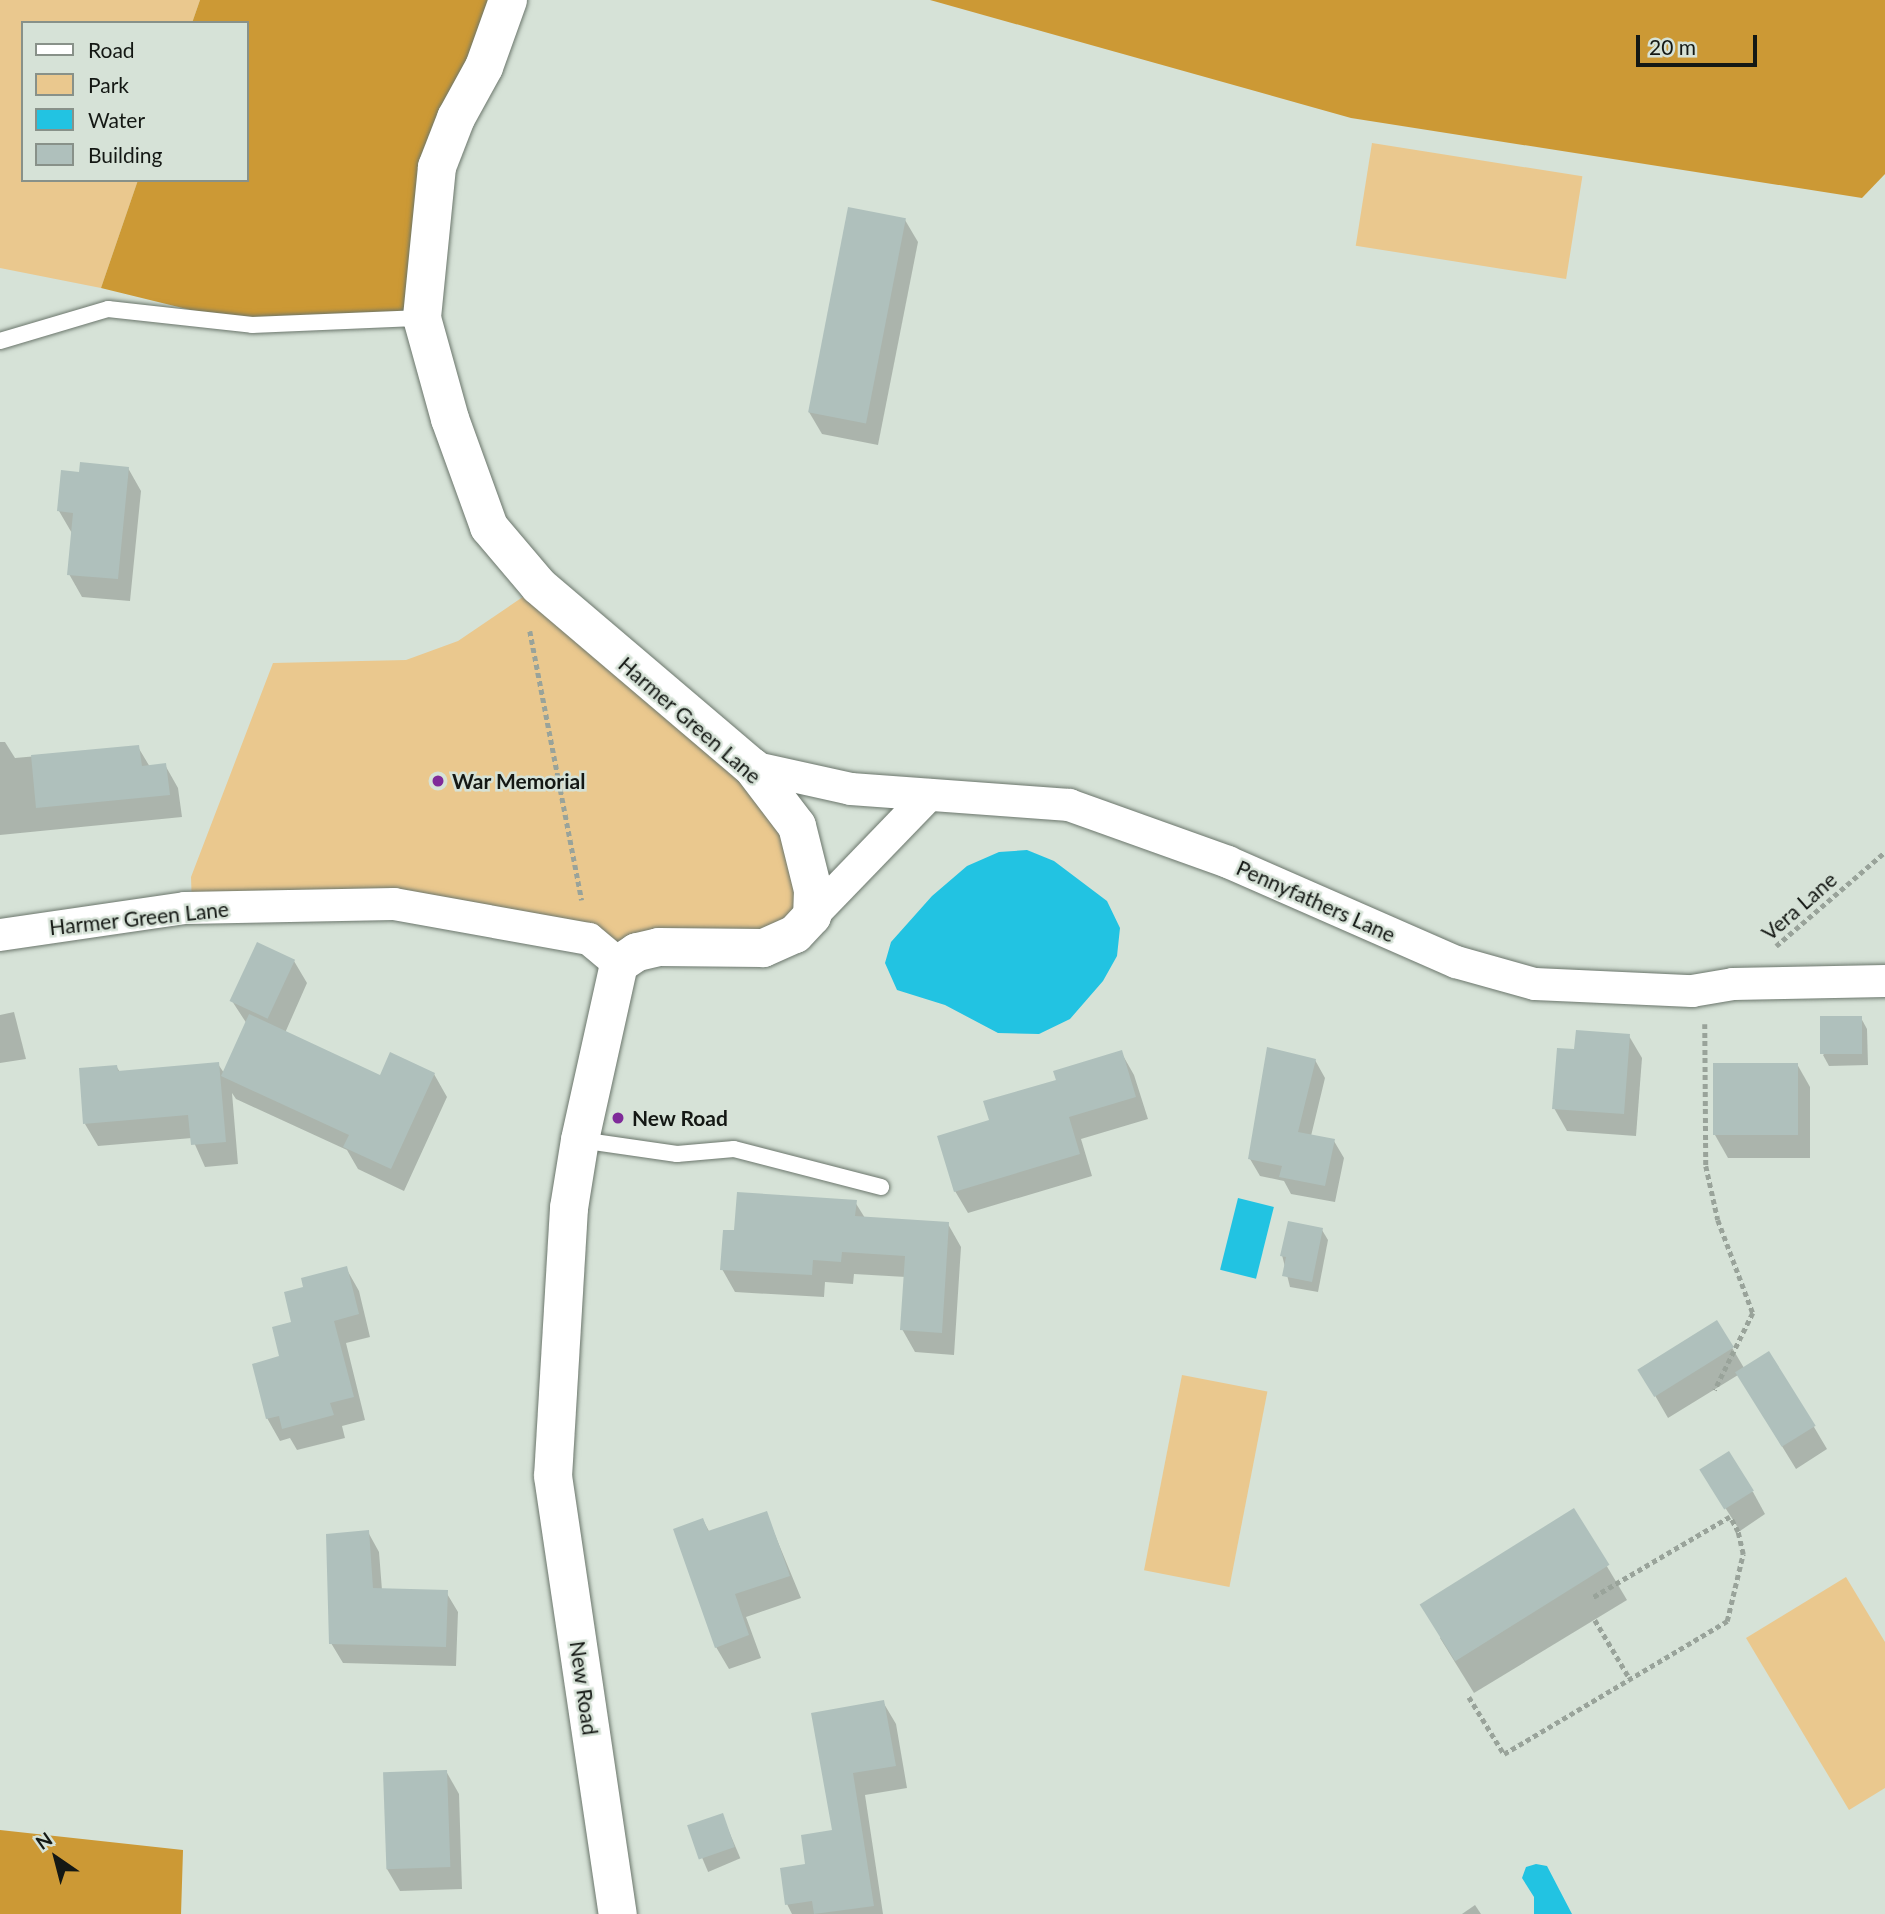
<!DOCTYPE html>
<style>
body{margin:0}
#map{position:relative;width:1885px;height:1914px;overflow:hidden;background:#d6e2d7;font-family:Lato,sans-serif}
div>[style]{position:absolute}
.green>*{inset:0;background:#eac88e;transform-origin:0 0}
.forest>*{inset:0;background:#cc9935}
.water>*{inset:0;background:#22c3e2;transform-origin:0 0}
.shadow>*{inset:0;background:#0003;transform-origin:0 0}
.building>*{inset:0;background:#afc0bc;transform-origin:0 0}
.path>*{height:4.5px;margin-top:-2.25px;transform-origin:0;background:repeating-linear-gradient(90deg,#99a39a 0 5px,transparent 0 8.5px)}
.roads{filter:drop-shadow(0 0 2px #6b766c) drop-shadow(0 0 2px #6b766c)}
.lane>*{height:16px;margin:-8px;padding:0 8px;transform-origin:8px;border-radius:8px;background:#fff}
.street>*{height:32px;margin:-16px;padding:0 16px;transform-origin:16px;border-radius:16px;background:#fff}
.secondary>*{height:38px;margin:-19px;padding:0 19px;transform-origin:19px;border-radius:19px;background:#fff}
.dots>*{width:19px;height:19px;translate:-50% -50%;box-sizing:border-box;border:4px solid #d6e2d7;border-radius:50%}
span{translate:-50% -50%;white-space:nowrap;text-align:center;line-height:1.15;-webkit-text-stroke:5px #d6e2d7;paint-order:stroke}
.street-label{font-size:21px;color:#141814}
.poi-label{font-size:21px;color:#141814;font-weight:700}
.left{translate:0 -50%;text-align:left}
.legend{position:absolute;left:21px;top:21px;width:228px;height:161px;box-sizing:border-box;background:#d6e2d7;border:2px solid #889189;margin:0;padding:9px 12px;list-style:none;font-size:21px;color:#141814}
.legend li{display:flex;align-items:center;gap:14px;height:35px}
.legend b{width:35px;border:2px solid #889189}
.north{position:absolute;left:21px;top:1823px;width:70px;height:70px;-webkit-text-stroke:5px #d6e2d7;paint-order:stroke;rotate:325deg;font-size:19px;font-weight:700;line-height:28px;text-align:center;color:#141814}
.north::after{content:'';display:block;margin:auto;width:24px;height:32px;background:#141814;clip-path:polygon(50% 0,100% 100%,50% 72%,0 100%)}
.scale{position:absolute;left:1636px;top:35px;width:121px;height:32px;box-sizing:border-box;border:4px solid #141814;border-top:0;padding-left:9px;font-size:21px;line-height:24px;white-space:nowrap;color:#141814;-webkit-text-stroke:5px #d6e2d7;paint-order:stroke}
</style>
<div id="map">
<div class="green">
<i style="clip-path:polygon(0 0,200px 0,192px 23px,23px 23px,23px 180px,138px 180px,101px 288px,0 268px)"></i>
<i style="left:1372px;top:143px;width:213px;height:104px;rotate:9deg"></i>
<i style="clip-path:polygon(539px 586px,797px 826px,795px 934px,637px 952px,501px 921px,192px 908px,191px 877px,273px 663px,406px 660px,458px 641px)"></i>
<i style="left:1182px;top:1375px;width:87px;height:199px;rotate:11deg"></i>
<i style="clip-path:polygon(1846px 1577px,1885px 1642px,1885px 1788px,1849px 1810px,1746px 1638px)"></i>
</div>
<div class="forest">
<i style="clip-path:polygon(200px 0,508px 0,456px 118px,422px 318px,252px 325px,101px 288px,138px 180px,247px 180px,247px 23px,192px 23px)"></i>
<i style="clip-path:polygon(930px 0,1885px 0,1885px 174px,1862px 198px,1351px 118px)"></i>
<i style="clip-path:polygon(0 1830px,183px 1850px,181px 1914px,0 1914px)"></i>
</div>
<div class="water">
<i style="clip-path:polygon(1027px 850px,1054px 861px,1107px 901px,1120px 928px,1117px 956px,1103px 981px,1070px 1019px,1039px 1034px,998px 1033px,945px 1005px,897px 990px,885px 963px,891px 942px,932px 896px,967px 866px,999px 852px)"></i>
<i style="left:1238px;top:1198px;width:37px;height:74px;rotate:14deg"></i>
<i style="clip-path:polygon(1536px 1864px,1547px 1866px,1572px 1914px,1534px 1914px,1534px 1897px,1522px 1878px,1526px 1867px)"></i>
</div>
<div class="shadow">
<i style="clip-path:polygon(905px 220px,918px 242px,878px 445px,822px 434px,809px 412px)"></i>
<i style="clip-path:polygon(128px 468px,141px 491px,130px 601px,82px 597px,69px 574px,73px 535px,59px 511px,81px 474px)"></i>
<i style="clip-path:polygon(0 742px,5px 742px,15px 758px,138px 747px,150px 767px,165px 765px,178px 788px,182px 817px,0 835px)"></i>
<i style="clip-path:polygon(294px 961px,307px 983px,285px 1033px,381px 1077px,434px 1074px,447px 1097px,404px 1191px,358px 1169px,347px 1150px,236px 1099px,232px 1093px,238px 1164px,205px 1167px,192px 1138px,98px 1146px,85px 1124px,116px 1066px,120px 1072px,218px 1064px,224px 1073px,247px 1024px,232px 1001px)"></i>
<i style="clip-path:polygon(14px 1012px,26px 1059px,0 1063px,0 1015px)"></i>
<i style="clip-path:polygon(1861px 1018px,1867px 1029px,1868px 1065px,1829px 1066px,1823px 1055px)"></i>
<i style="clip-path:polygon(1629px 1036px,1642px 1058px,1636px 1136px,1567px 1131px,1554px 1108px,1576px 1051px)"></i>
<i style="clip-path:polygon(1121px 1052px,1134px 1075px,1148px 1119px,1081px 1139px,1092px 1176px,968px 1213px,955px 1191px,992px 1121px,1058px 1081px)"></i>
<i style="clip-path:polygon(1315px 1060px,1325px 1078px,1311px 1136px,1334px 1141px,1344px 1158px,1335px 1202px,1291px 1194px,1284px 1181px,1260px 1176px,1250px 1159px)"></i>
<i style="clip-path:polygon(1797px 1064px,1810px 1087px,1810px 1158px,1728px 1158px,1715px 1135px)"></i>
<i style="clip-path:polygon(855px 1202px,865px 1218px,948px 1224px,961px 1247px,954px 1355px,915px 1352px,902px 1329px,906px 1277px,854px 1274px,853px 1284px,825px 1282px,824px 1297px,735px 1292px,722px 1269px,736px 1232px)"></i>
<i style="clip-path:polygon(1322px 1230px,1328px 1240px,1318px 1292px,1290px 1287px,1282px 1255px)"></i>
<i style="clip-path:polygon(346px 1268px,359px 1291px,370px 1337px,346px 1343px,365px 1420px,342px 1426px,345px 1438px,297px 1450px,290px 1438px,280px 1441px,267px 1418px,282px 1358px,305px 1288px)"></i>
<i style="clip-path:polygon(1717px 1322px,1744px 1368px,1814px 1427px,1827px 1449px,1796px 1469px,1738px 1375px,1668px 1418px,1653px 1392px)"></i>
<i style="clip-path:polygon(1702px 1471px,1753px 1492px,1765px 1514px,1740px 1531px)"></i>
<i style="clip-path:polygon(1574px 1511px,1627px 1600px,1474px 1693px,1440px 1638px)"></i>
<i style="clip-path:polygon(766px 1513px,801px 1598px,746px 1617px,761px 1658px,729px 1669px,716px 1647px,703px 1520px,710px 1533px)"></i>
<i style="clip-path:polygon(368px 1532px,379px 1552px,382px 1590px,446px 1592px,458px 1612px,456px 1666px,343px 1663px,331px 1643px)"></i>
<i style="clip-path:polygon(883px 1702px,896px 1724px,907px 1788px,865px 1795px,883px 1914px,792px 1914px,787px 1904px,807px 1866px,834px 1832px,813px 1714px)"></i>
<i style="clip-path:polygon(446px 1771px,459px 1794px,462px 1889px,400px 1891px,387px 1869px)"></i>
<i style="left:722px;top:1815px;width:47px;height:35px;rotate:67deg"></i>
<i style="clip-path:polygon(1475px 1905px,1481px 1914px,1462px 1914px)"></i>
</div>
<div class="building">
<i style="left:848px;top:207px;width:59px;height:209px;rotate:11deg"></i>
<i style="clip-path:polygon(80px 462px,129px 467px,118px 579px,67px 575px,73px 513px,57px 511px,61px 470px,79px 472px)"></i>
<i style="clip-path:polygon(139px 745px,142px 766px,166px 763px,170px 795px,36px 808px,31px 755px)"></i>
<i style="left:257px;top:942px;width:42px;height:65px;rotate:25deg"></i>
<i style="clip-path:polygon(249px 1014px,380px 1075px,390px 1052px,435px 1073px,391px 1169px,343px 1147px,349px 1135px,221px 1076px)"></i>
<i style="left:1862px;top:1016px;width:38px;height:42px;rotate:90deg"></i>
<i style="clip-path:polygon(1576px 1030px,1630px 1034px,1624px 1114px,1552px 1109px,1557px 1048px,1574px 1049px)"></i>
<i style="clip-path:polygon(1267px 1047px,1316px 1059px,1298px 1132px,1335px 1139px,1325px 1186px,1279px 1177px,1282px 1166px,1248px 1159px)"></i>
<i style="clip-path:polygon(1122px 1050px,1136px 1097px,1069px 1117px,1080px 1154px,954px 1192px,937px 1136px,989px 1120px,983px 1101px,1056px 1080px,1053px 1071px)"></i>
<i style="clip-path:polygon(219px 1062px,226px 1142px,191px 1145px,188px 1115px,83px 1124px,79px 1068px,117px 1065px,118px 1071px)"></i>
<i style="left:1713px;top:1063px;width:85px;height:72px"></i>
<i style="clip-path:polygon(737px 1192px,857px 1200px,855px 1216px,949px 1222px,942px 1333px,900px 1330px,905px 1256px,842px 1252px,841px 1262px,813px 1260px,812px 1275px,720px 1270px,723px 1230px,734px 1230px)"></i>
<i style="clip-path:polygon(1288px 1221px,1323px 1228px,1312px 1282px,1282px 1276px,1286px 1257px,1280px 1256px)"></i>
<i style="clip-path:polygon(347px 1266px,359px 1314px,334px 1321px,354px 1397px,330px 1403px,334px 1415px,282px 1429px,279px 1416px,266px 1419px,252px 1364px,279px 1356px,272px 1327px,291px 1322px,284px 1292px,303px 1287px,301px 1278px)"></i>
<i style="left:1717px;top:1320px;width:32px;height:94px;rotate:58deg"></i>
<i style="left:1769px;top:1351px;width:88px;height:40px;rotate:58deg"></i>
<i style="left:1729px;top:1451px;width:47px;height:35px;rotate:58deg"></i>
<i style="left:1574px;top:1508px;width:67px;height:182px;rotate:58deg"></i>
<i style="clip-path:polygon(767px 1511px,790px 1576px,735px 1594px,749px 1635px,715px 1648px,673px 1529px,703px 1518px,708px 1531px)"></i>
<i style="clip-path:polygon(369px 1530px,373px 1588px,448px 1590px,446px 1647px,329px 1644px,326px 1534px)"></i>
<i style="clip-path:polygon(884px 1700px,896px 1766px,853px 1773px,874px 1906px,814px 1914px,812px 1901px,785px 1905px,780px 1868px,805px 1864px,801px 1835px,832px 1830px,811px 1713px)"></i>
<i style="left:447px;top:1770px;width:97px;height:64px;rotate:88deg"></i>
<i style="left:723px;top:1813px;width:36px;height:38px;rotate:71deg"></i>
</div>
<div class="path">
<i style="left:530px;top:631px;width:274px;rotate:79.1deg"></i>
<i style="left:1776px;top:946px;width:144px;rotate:-40.8deg"></i>
<i style="left:1705px;top:1024px;width:142px;rotate:89.6deg"></i>
<i style="left:1706px;top:1166px;width:55px;rotate:77.5deg"></i>
<i style="left:1718px;top:1220px;width:99px;rotate:69.4deg"></i>
<i style="left:1753px;top:1313px;width:86px;rotate:116.3deg"></i>
<i style="left:1595px;top:1620px;width:69px;rotate:59.3deg"></i>
<i style="left:1469px;top:1697px;width:67px;rotate:58.4deg"></i>
<i style="left:1504px;top:1754px;width:260px;rotate:-30.8deg"></i>
<i style="left:1727px;top:1621px;width:69px;rotate:-76.6deg"></i>
<i style="left:1743px;top:1554px;width:23px;rotate:-103deg"></i>
<i style="left:1738px;top:1532px;width:17px;rotate:-118deg"></i>
<i style="left:1730px;top:1517px;width:161px;rotate:149.5deg"></i>
</div>
<div class="roads">
<div class="lane">
<i style="left:0;top:341px;width:113px;rotate:-16.5deg"></i>
<i style="left:108px;top:309px;width:145px;rotate:6.3deg"></i>
<i style="left:252px;top:325px;width:170px;rotate:-2.4deg"></i>
<i style="left:580px;top:1140px;width:98px;rotate:8.2deg"></i>
<i style="left:677px;top:1154px;width:57px;rotate:-5deg"></i>
<i style="left:734px;top:1149px;width:152px;rotate:14.5deg"></i>
</div>
<div class="street">
<i style="left:752px;top:767px;width:101px;rotate:12.5deg"></i>
<i style="left:851px;top:789px;width:219px;rotate:4.2deg"></i>
<i style="left:1069px;top:805px;width:169px;rotate:19.7deg"></i>
<i style="left:1228px;top:862px;width:249px;rotate:23.7deg"></i>
<i style="left:1456px;top:962px;width:82px;rotate:15.6deg"></i>
<i style="left:1535px;top:984px;width:157px;rotate:2.6deg"></i>
<i style="left:1692px;top:991px;width:42px;rotate:-9.7deg"></i>
<i style="left:1733px;top:984px;width:152px;rotate:-1.1deg"></i>
<i style="left:812px;top:916px;width:168px;rotate:-46deg"></i>
<i style="left:0;top:935px;width:187px;rotate:-8.3deg"></i>
<i style="left:185px;top:908px;width:209px;rotate:-1.1deg"></i>
<i style="left:394px;top:904px;width:198px;rotate:10.2deg"></i>
<i style="left:589px;top:939px;width:39px;rotate:40deg"></i>
</div>
<div class="secondary">
<i style="left:508px;top:0;width:71px;rotate:109.7deg"></i>
<i style="left:484px;top:67px;width:58px;rotate:118.8deg"></i>
<i style="left:456px;top:118px;width:53px;rotate:111.2deg"></i>
<i style="left:437px;top:167px;width:152px;rotate:95.7deg"></i>
<i style="left:422px;top:318px;width:105px;rotate:74.5deg"></i>
<i style="left:450px;top:419px;width:115px;rotate:70.1deg"></i>
<i style="left:489px;top:527px;width:77px;rotate:49.7deg"></i>
<i style="left:539px;top:586px;width:280px;rotate:40.4deg"></i>
<i style="left:752px;top:767px;width:74px;rotate:52.7deg"></i>
<i style="left:797px;top:826px;width:66px;rotate:76deg"></i>
<i style="left:813px;top:890px;width:26px;rotate:92deg"></i>
<i style="left:812px;top:916px;width:25px;rotate:133deg"></i>
<i style="left:795px;top:934px;width:35px;rotate:156deg"></i>
<i style="left:763px;top:948px;width:104px;rotate:-179.4deg"></i>
<i style="left:659px;top:947px;width:23px;rotate:167deg"></i>
<i style="left:637px;top:952px;width:22px;rotate:146deg"></i>
<i style="left:619px;top:964px;width:180px;rotate:102.5deg"></i>
<i style="left:580px;top:1140px;width:69px;rotate:99.2deg"></i>
<i style="left:569px;top:1208px;width:268px;rotate:93.4deg"></i>
<i style="left:553px;top:1476px;width:443px;rotate:81.6deg"></i>
</div>
</div>
<div class="dots">
<i style="left:438px;top:781px;background:#7f2a99"></i>
<i style="left:618px;top:1118px;background:#7f2a99"></i>
</div>
<div class="street-label">
<span style="left:690px;top:720px;rotate:41deg">Harmer Green Lane</span>
<span style="left:1316px;top:901px;rotate:24deg">Pennyfathers Lane</span>
<span style="left:1799px;top:906px;rotate:-41deg">Vera Lane</span>
<span style="left:139px;top:918px;rotate:-6deg">Harmer Green Lane</span>
<span style="left:584px;top:1688px;rotate:82deg">New Road</span>
</div>
<div class="poi-label">
<span class="left" style="left:452px;top:781px">War Memorial</span>
<span class="left" style="left:632px;top:1118px">New Road</span>
</div>
<ul class="legend">
<li><b style="height:9px;background:#fff"></b>Road</li>
<li><b style="height:19px;background:#eac88e"></b>Park</li>
<li><b style="height:19px;background:#22c3e2"></b>Water</li>
<li><b style="height:19px;background:#afc0bc"></b>Building</li>
</ul>
<div class="north">N</div>
<div class="scale">20 m</div>
</div>
